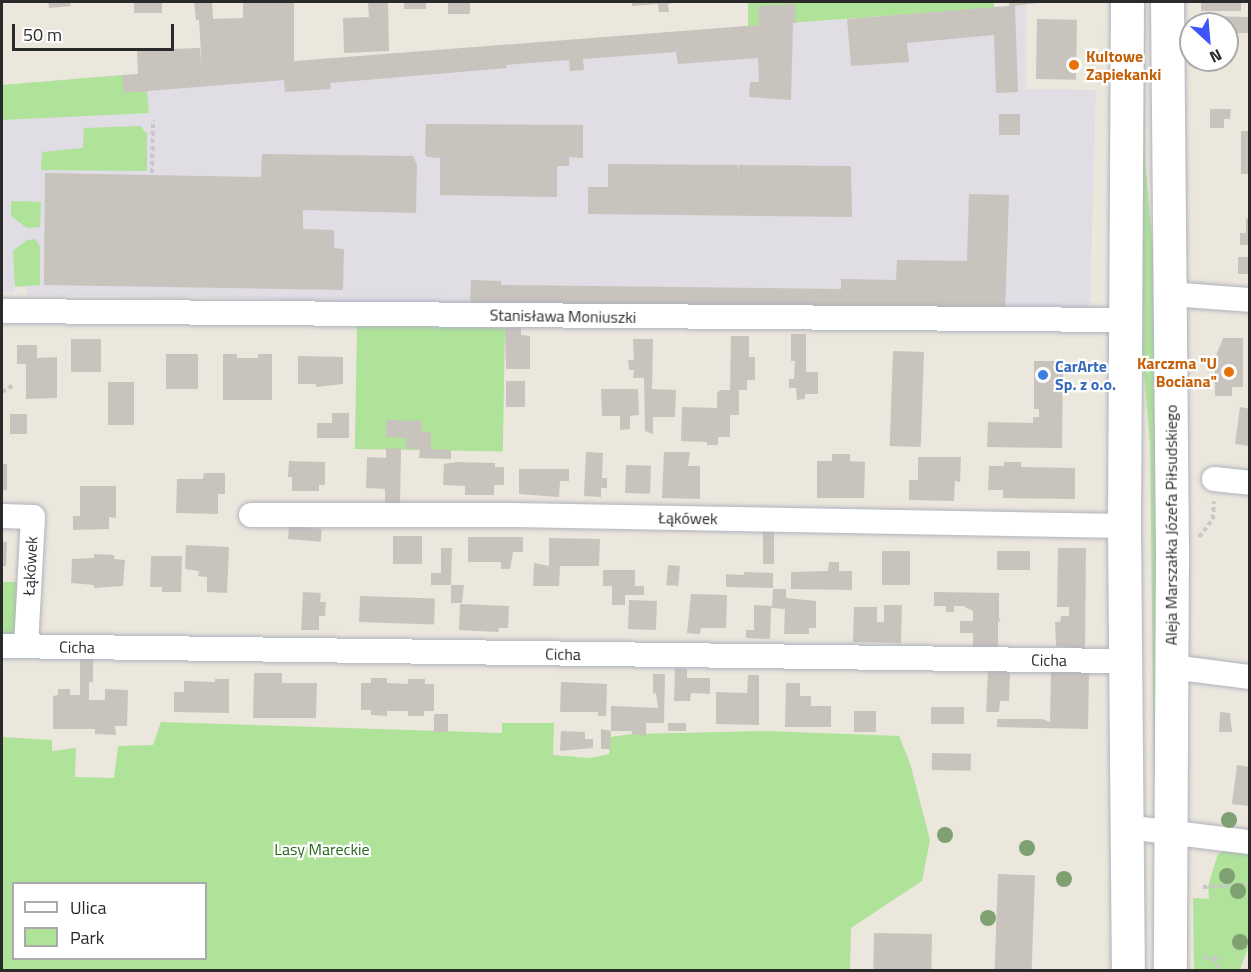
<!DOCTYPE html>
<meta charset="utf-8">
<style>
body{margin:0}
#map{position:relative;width:1251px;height:972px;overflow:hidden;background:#ece7dd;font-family:"Titillium Web",sans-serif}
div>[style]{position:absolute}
.industrial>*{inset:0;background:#e0dde5}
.green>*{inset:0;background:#aee399;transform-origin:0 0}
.building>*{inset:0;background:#c8c3bc;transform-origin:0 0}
.path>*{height:4px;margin-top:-2px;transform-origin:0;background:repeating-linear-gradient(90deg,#c8c8c8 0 4.5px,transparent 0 7.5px)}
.roads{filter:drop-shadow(0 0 2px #b0b2be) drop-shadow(0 0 2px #b0b2be)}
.street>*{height:24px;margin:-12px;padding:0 12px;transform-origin:12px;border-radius:12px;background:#fff}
.secondary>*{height:33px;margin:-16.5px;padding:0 16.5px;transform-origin:16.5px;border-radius:16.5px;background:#fff}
.trees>*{width:16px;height:16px;margin:-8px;border-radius:50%;background:#7fa172}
.dots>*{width:16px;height:16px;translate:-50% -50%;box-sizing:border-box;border:3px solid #fff;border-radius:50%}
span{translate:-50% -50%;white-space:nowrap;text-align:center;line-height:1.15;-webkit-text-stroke:4.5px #fff;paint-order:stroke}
.food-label{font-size:16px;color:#c56008;font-weight:700}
.left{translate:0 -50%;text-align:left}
.right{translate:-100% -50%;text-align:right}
.street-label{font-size:16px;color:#2a2a2a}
.shop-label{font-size:16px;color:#366cbe;font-weight:700}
.park-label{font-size:16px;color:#26671b}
.frame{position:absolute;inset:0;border:3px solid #2a2a2a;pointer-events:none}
.legend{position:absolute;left:12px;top:882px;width:195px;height:78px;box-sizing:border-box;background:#fff;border:2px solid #aaa;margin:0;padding:8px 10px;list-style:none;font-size:18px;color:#2a2a2a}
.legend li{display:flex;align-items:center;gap:12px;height:30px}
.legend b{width:30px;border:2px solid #aaa}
.north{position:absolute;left:1179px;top:12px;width:60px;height:60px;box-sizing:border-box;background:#fff;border:2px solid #aaa;border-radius:50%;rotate:154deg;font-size:16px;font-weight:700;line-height:24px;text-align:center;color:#2a2a2a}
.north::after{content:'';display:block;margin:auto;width:21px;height:27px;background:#3d54f9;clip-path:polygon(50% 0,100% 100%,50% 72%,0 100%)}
.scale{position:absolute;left:12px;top:24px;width:162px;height:27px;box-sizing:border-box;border:3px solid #2a2a2a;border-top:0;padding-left:8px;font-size:18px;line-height:21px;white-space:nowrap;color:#2a2a2a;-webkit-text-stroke:4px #fff;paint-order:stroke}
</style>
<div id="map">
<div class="industrial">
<i style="clip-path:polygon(1026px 5px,1026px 89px,1096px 90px,1090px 305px,1084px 313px,470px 308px,258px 298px,27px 295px,27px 287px,15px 287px,15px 292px,2px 292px,2px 85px)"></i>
</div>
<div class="green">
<i style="clip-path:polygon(748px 2px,994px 2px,994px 8px,748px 26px)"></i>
<i style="clip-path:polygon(1139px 2px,1144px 2px,1145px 160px,1155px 271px,1159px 776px,1154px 779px,1150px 444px,1143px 362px)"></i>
<i style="clip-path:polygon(122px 75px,147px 91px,149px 113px,2px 120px,2px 85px)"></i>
<i style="clip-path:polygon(140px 126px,147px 134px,147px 171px,41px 170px,42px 152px,83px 148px,84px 128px)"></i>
<i style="clip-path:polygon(11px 201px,41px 202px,40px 227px,27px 228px,11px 216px)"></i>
<i style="clip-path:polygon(35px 239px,40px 246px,40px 285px,15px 287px,13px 251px,27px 240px)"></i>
<i style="left:357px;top:325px;width:148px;height:124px;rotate:1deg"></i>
<i style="left:2px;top:582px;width:21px;height:57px"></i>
<i style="clip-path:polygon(evenodd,161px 722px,502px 733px,502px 723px,554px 723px,553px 755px,590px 758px,609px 754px,610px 737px,632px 734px,768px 731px,899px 736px,910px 763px,930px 840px,922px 881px,851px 928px,850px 970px,2px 970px,2px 737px,52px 740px,52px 751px,76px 748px,75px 777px,114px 778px,118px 746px,153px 745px,161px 722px,14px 884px,206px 884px,206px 958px,14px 958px,14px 884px)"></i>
<i style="clip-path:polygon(1249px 849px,1249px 945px,1240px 970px,1194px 970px,1193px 898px,1209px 899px,1208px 886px,1218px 854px,1224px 851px)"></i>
</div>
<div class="building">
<i style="clip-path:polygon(48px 2px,70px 2px,71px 6px,49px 8px)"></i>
<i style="left:134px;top:2px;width:28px;height:11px"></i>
<i style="clip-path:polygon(194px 2px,212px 2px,213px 19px,243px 18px,243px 2px,294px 2px,294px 61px,759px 25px,758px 6px,795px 4px,796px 23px,793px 23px,791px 100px,749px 97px,750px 82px,759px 82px,758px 58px,678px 64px,676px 52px,583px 59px,584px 70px,570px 71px,569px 60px,506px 65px,507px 68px,330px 83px,331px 89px,285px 92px,284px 80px,124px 93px,122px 75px,138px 74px,137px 50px,200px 48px,202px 68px,199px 20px,196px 20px)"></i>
<i style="clip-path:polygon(368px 2px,388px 2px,389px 51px,344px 53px,343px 18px,369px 17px)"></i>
<i style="left:404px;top:2px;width:22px;height:7px"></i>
<i style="left:448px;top:2px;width:22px;height:12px"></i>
<i style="clip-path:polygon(632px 2px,673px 2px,673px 3px,668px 4px,669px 12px,659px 12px,658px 4px,632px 6px)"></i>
<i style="clip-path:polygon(1009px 2px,1046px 2px,1015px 6px,1018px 92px,996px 93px,994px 35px,907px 43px,909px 62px,851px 66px,847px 19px,1009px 6px)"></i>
<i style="left:1201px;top:2px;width:40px;height:9px"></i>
<i style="clip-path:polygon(1204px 16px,1250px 17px,1250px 33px,1227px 33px,1227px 24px,1204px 24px)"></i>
<i style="left:1037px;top:19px;width:40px;height:60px;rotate:1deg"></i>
<i style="clip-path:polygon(1210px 109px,1231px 109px,1230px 119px,1224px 119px,1224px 128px,1210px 128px)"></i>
<i style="left:1020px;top:114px;width:21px;height:21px;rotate:90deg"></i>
<i style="clip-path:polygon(426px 124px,583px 125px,583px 158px,569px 157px,569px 166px,557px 166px,557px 197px,440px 195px,440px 158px,427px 157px,425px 154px)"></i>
<i style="left:1241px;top:131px;width:9px;height:43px"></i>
<i style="clip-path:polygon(262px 154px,413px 156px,417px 165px,416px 213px,303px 210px,303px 229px,334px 230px,334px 248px,344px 249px,343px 290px,44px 285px,45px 173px,261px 177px)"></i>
<i style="clip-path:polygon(608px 164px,738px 165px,739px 174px,739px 165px,851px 166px,852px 217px,588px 214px,588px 187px,608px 187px)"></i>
<i style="clip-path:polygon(969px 194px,1009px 195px,1005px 312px,470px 308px,471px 280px,501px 281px,501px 285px,841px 289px,841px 279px,896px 280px,897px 260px,967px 261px)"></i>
<i style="clip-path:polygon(1246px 218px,1250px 219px,1250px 245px,1240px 245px,1240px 233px,1246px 233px)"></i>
<i style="left:1238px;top:257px;width:12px;height:17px"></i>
<i style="clip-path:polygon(521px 327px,521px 335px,530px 336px,530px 369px,506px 369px,505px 328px)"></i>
<i style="clip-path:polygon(791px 334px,806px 334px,806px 372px,818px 372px,818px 394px,805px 394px,805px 399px,797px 400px,796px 388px,789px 388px,789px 379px,794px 379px,795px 361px,791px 361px)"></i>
<i style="clip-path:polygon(731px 336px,749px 336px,749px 357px,755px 357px,755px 380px,747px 380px,747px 390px,739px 390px,739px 415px,730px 415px,730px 437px,718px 437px,718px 445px,707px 445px,707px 442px,681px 441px,682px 407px,717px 408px,717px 393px,720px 390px,730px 390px)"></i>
<i style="clip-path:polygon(1223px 338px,1243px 338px,1243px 387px,1232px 387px,1232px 396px,1215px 396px,1215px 358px)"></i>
<i style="left:71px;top:339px;width:30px;height:33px"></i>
<i style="clip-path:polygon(633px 339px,653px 339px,652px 389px,676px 390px,675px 417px,653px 417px,653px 434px,645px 431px,644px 378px,633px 378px,634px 370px,629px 370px,628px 360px,634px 360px)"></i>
<i style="clip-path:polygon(17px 345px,37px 345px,37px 358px,57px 357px,57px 398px,26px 399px,26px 364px,17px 364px)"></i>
<i style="left:893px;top:351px;width:31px;height:95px;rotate:2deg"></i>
<i style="left:166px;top:354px;width:32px;height:35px"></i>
<i style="clip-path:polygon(223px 354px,237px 354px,237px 358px,258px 358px,258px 354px,272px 354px,272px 400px,223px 400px)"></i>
<i style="clip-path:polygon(298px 356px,343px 357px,343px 384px,316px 387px,316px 384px,298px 384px)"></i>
<i style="clip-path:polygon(1034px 361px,1063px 361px,1062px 448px,987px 447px,988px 422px,1033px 423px,1033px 417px,1039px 417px,1039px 409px,1034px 409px)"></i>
<i style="left:506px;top:381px;width:19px;height:26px"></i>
<i style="left:108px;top:382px;width:26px;height:43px"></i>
<i style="clip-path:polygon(601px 389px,638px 389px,639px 415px,630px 416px,630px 429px,620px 430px,620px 416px,602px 416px)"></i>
<i style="clip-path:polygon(1240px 407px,1250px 409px,1250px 446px,1235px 444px)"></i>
<i style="clip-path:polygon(332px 413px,349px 413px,349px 438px,317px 438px,317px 423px,332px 423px)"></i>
<i style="left:10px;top:414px;width:17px;height:20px"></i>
<i style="clip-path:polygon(386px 420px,422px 421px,422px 432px,431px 432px,431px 449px,451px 450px,451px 459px,419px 458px,420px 449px,406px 449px,406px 438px,386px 437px)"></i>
<i style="clip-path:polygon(386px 448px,401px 449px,400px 504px,385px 504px,385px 489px,366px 488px,367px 457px,386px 458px)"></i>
<i style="clip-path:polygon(586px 452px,603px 453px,602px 478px,607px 478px,607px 488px,601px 488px,601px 497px,584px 496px)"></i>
<i style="clip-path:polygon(664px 452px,690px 452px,688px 466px,700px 466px,700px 499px,662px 498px)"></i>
<i style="clip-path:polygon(832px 454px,850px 454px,850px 461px,865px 462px,864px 498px,817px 498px,817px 461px,832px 461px)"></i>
<i style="clip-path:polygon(918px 457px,961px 457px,960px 482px,955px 481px,954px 501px,909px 500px,909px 480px,918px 480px)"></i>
<i style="clip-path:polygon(289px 461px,325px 462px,325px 485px,319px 485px,319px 491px,292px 491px,292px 477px,288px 477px)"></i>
<i style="clip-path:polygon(457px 462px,495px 463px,495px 467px,504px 467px,504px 485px,494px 485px,494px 495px,465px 495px,465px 486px,443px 485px,444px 464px)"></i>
<i style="clip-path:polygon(1004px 462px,1021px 462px,1021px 467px,1075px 468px,1075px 499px,1003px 498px,1003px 490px,988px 490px,989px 466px,1004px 466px)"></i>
<i style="left:2px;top:464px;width:5px;height:26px"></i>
<i style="left:626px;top:465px;width:25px;height:28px;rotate:2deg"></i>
<i style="clip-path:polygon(519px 469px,569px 469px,569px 481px,560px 481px,559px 497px,519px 494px)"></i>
<i style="clip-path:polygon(204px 473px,225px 473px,225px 494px,218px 494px,218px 514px,176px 513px,177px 479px,203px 479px)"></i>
<i style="clip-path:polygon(80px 486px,116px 486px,116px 518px,109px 517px,109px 529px,73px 530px,73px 516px,80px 516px)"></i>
<i style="left:289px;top:526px;width:33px;height:13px;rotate:5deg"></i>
<i style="left:763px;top:530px;width:11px;height:34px"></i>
<i style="left:393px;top:536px;width:29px;height:28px"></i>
<i style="clip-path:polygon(468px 537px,523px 537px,523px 552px,513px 552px,510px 569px,501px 569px,501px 562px,468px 562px)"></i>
<i style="clip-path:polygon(549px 538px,600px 539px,599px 566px,560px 566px,559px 586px,533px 586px,534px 563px,549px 566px)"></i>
<i style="clip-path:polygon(2px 542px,7px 542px,6px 566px,2px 566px)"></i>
<i style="clip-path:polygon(186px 545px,229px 547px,227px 593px,207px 592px,207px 577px,198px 576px,199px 571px,185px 569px)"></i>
<i style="clip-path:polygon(441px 548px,452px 548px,451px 585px,431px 585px,431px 573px,441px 573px)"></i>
<i style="clip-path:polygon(1058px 548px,1086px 548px,1085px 649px,1056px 646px,1055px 622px,1060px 622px,1061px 616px,1069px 616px,1069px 607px,1057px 607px)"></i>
<i style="left:882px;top:551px;width:28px;height:34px"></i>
<i style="left:997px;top:551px;width:33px;height:19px"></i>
<i style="clip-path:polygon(94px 554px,114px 555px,114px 559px,125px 560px,123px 586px,94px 588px,94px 585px,71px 583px,72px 559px,94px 558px)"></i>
<i style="clip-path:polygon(151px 556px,182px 556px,181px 592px,162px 592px,162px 587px,150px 587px)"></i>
<i style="clip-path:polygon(829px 562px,839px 562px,839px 571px,852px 571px,852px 590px,791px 589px,791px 572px,828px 571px)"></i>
<i style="left:668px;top:565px;width:12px;height:20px;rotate:5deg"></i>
<i style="clip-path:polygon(603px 570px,635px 570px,635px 586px,644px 586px,644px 595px,625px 595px,625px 605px,612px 605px,612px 586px,603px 586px)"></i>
<i style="clip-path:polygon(744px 572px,773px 573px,773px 588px,726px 587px,726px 574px,744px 575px)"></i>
<i style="clip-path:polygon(451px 585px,464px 585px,462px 603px,451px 603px)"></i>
<i style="clip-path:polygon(773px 589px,786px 589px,786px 598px,816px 601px,816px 628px,809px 628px,809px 634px,784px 634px,785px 609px,771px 608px,770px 639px,746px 638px,746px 630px,754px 630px,754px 605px,772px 606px)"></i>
<i style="clip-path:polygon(303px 592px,321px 593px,320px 602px,326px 602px,325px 616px,319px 616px,319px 630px,301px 630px)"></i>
<i style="clip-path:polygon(934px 592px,999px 593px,999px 618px,1001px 622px,998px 621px,998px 651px,973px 650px,973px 633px,960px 633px,960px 621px,973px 621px,973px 611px,963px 606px,954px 606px,954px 612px,946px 612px,946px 606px,934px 606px)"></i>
<i style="clip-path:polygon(691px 594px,727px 595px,726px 628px,701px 628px,700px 634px,687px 633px)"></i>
<i style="left:360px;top:596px;width:75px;height:26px;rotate:2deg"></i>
<i style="left:629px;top:600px;width:28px;height:29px;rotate:2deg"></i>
<i style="clip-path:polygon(460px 604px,509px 606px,508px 628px,499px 628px,498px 632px,459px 630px)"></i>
<i style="clip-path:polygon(884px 605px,902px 605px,901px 643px,853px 642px,854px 607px,877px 607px,877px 622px,884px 622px)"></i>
<i style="clip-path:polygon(80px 659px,93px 659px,93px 682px,89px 682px,89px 700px,105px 700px,105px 689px,128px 690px,127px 726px,115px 726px,116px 735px,95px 734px,95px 729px,53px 729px,53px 696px,58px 695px,58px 689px,70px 689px,70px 695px,80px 695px)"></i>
<i style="clip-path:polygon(675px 668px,687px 669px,687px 678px,710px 678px,710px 694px,691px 693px,690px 701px,674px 701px)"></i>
<i style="clip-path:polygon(988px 669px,1010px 670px,1009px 701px,1000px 701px,999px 712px,986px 712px)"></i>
<i style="clip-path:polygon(1051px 670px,1089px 670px,1088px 729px,997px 727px,997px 719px,1042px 719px,1050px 722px)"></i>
<i style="clip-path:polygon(254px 673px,282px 673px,282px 683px,317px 683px,316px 718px,253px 718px)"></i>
<i style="clip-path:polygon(653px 674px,665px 674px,664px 723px,646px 723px,646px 736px,632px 734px,632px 731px,611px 731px,610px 749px,601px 749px,601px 729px,611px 731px,611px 706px,658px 708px,656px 693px,653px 694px)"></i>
<i style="clip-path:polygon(748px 675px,759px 675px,759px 725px,716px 724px,716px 692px,747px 693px)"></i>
<i style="clip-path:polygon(371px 678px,387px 678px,387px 683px,408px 684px,408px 679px,425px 679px,425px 684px,434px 684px,434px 711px,424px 711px,424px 716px,408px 716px,408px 711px,387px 711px,387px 716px,371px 715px,371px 710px,361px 710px,361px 683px,371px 683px)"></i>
<i style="clip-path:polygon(215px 679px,229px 679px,229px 713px,174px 712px,174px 692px,184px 692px,184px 681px,215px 682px)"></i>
<i style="clip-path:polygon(561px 682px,607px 684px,606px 716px,598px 716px,598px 712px,560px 712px)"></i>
<i style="clip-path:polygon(786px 683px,800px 683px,800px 696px,811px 696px,811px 706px,831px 706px,831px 727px,785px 727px)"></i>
<i style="left:931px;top:707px;width:33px;height:17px"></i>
<i style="left:854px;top:711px;width:22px;height:21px"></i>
<i style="clip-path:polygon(1220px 712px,1230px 713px,1232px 732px,1219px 732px)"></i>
<i style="left:448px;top:714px;width:18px;height:14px;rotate:90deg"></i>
<i style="left:668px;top:723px;width:18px;height:8px"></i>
<i style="clip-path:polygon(561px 731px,585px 732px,585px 739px,593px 739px,593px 748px,560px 751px)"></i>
<i style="left:932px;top:753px;width:39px;height:17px;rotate:1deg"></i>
<i style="clip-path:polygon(1237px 765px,1250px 767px,1250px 806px,1232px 804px)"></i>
<i style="left:998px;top:874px;width:37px;height:96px;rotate:2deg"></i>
<i style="left:874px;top:933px;width:58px;height:37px;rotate:1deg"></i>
</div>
<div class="path">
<i style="left:152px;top:173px;width:53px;rotate:-88.9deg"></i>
<i style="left:2px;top:392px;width:12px;rotate:-31deg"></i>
<i style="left:1199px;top:537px;width:23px;rotate:-52deg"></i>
<i style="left:1213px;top:519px;width:18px;rotate:-87deg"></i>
<i style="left:1203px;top:887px;width:47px;rotate:-3.7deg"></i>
<i style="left:1204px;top:958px;width:17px"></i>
<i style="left:1213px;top:958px;width:14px;rotate:60deg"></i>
</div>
<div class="roads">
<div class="street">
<i style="left:1170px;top:294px;width:80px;rotate:4.3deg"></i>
<i style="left:2px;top:311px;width:1123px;rotate:0.46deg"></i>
<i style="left:1214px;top:479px;width:36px;rotate:6deg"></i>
<i style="left:251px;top:515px;width:262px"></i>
<i style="left:513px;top:515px;width:611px;rotate:1.03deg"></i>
<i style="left:2px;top:516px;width:31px;rotate:2deg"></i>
<i style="left:33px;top:517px;width:129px;rotate:93.1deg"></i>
<i style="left:2px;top:646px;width:1122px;rotate:0.77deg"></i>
<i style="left:1172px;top:667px;width:79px;rotate:7.3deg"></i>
<i style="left:1127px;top:827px;width:124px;rotate:7deg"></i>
</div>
<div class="secondary">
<i style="left:1127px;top:2px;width:524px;rotate:90.33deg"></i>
<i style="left:1124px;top:526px;width:444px;rotate:89.5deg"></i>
<i style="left:1167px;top:2px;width:548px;rotate:89.48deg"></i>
<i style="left:1172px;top:550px;width:420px;rotate:90.3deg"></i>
</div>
</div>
<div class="trees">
<i style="left:1229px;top:820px"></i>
<i style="left:945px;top:835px"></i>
<i style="left:1027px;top:848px"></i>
<i style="left:1227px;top:876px"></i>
<i style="left:1064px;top:879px"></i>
<i style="left:1238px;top:891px"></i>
<i style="left:988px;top:918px"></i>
<i style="left:1240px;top:942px"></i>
</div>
<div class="dots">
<i style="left:1074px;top:65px;background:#e8710a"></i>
<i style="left:1229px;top:372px;background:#e8710a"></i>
<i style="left:1043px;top:375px;background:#3f7fe0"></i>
</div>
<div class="food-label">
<span class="left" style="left:1086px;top:65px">Kultowe<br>Zapiekanki</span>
<span class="right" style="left:1217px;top:372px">Karczma "U<br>Bociana"</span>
</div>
<div class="street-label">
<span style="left:563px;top:316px;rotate:1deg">Stanisława Moniuszki</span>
<span style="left:688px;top:518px;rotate:1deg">Łąkówek</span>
<span style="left:1171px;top:525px;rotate:-90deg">Aleja Marszałka Józefa Piłsudskiego</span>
<span style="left:30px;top:566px;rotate:-87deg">Łąkówek</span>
<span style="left:77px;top:647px;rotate:1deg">Cicha</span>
<span style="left:563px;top:654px;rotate:1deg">Cicha</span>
<span style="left:1049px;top:660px;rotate:1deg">Cicha</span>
</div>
<div class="shop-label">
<span class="left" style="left:1055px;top:375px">CarArte<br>Sp. z o.o.</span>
</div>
<div class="park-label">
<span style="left:322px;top:849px">Lasy Mareckie</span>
</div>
<div class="frame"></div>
<ul class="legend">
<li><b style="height:8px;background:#fff"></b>Ulica</li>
<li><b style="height:16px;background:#aee399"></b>Park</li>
</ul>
<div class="north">N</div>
<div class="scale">50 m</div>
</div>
